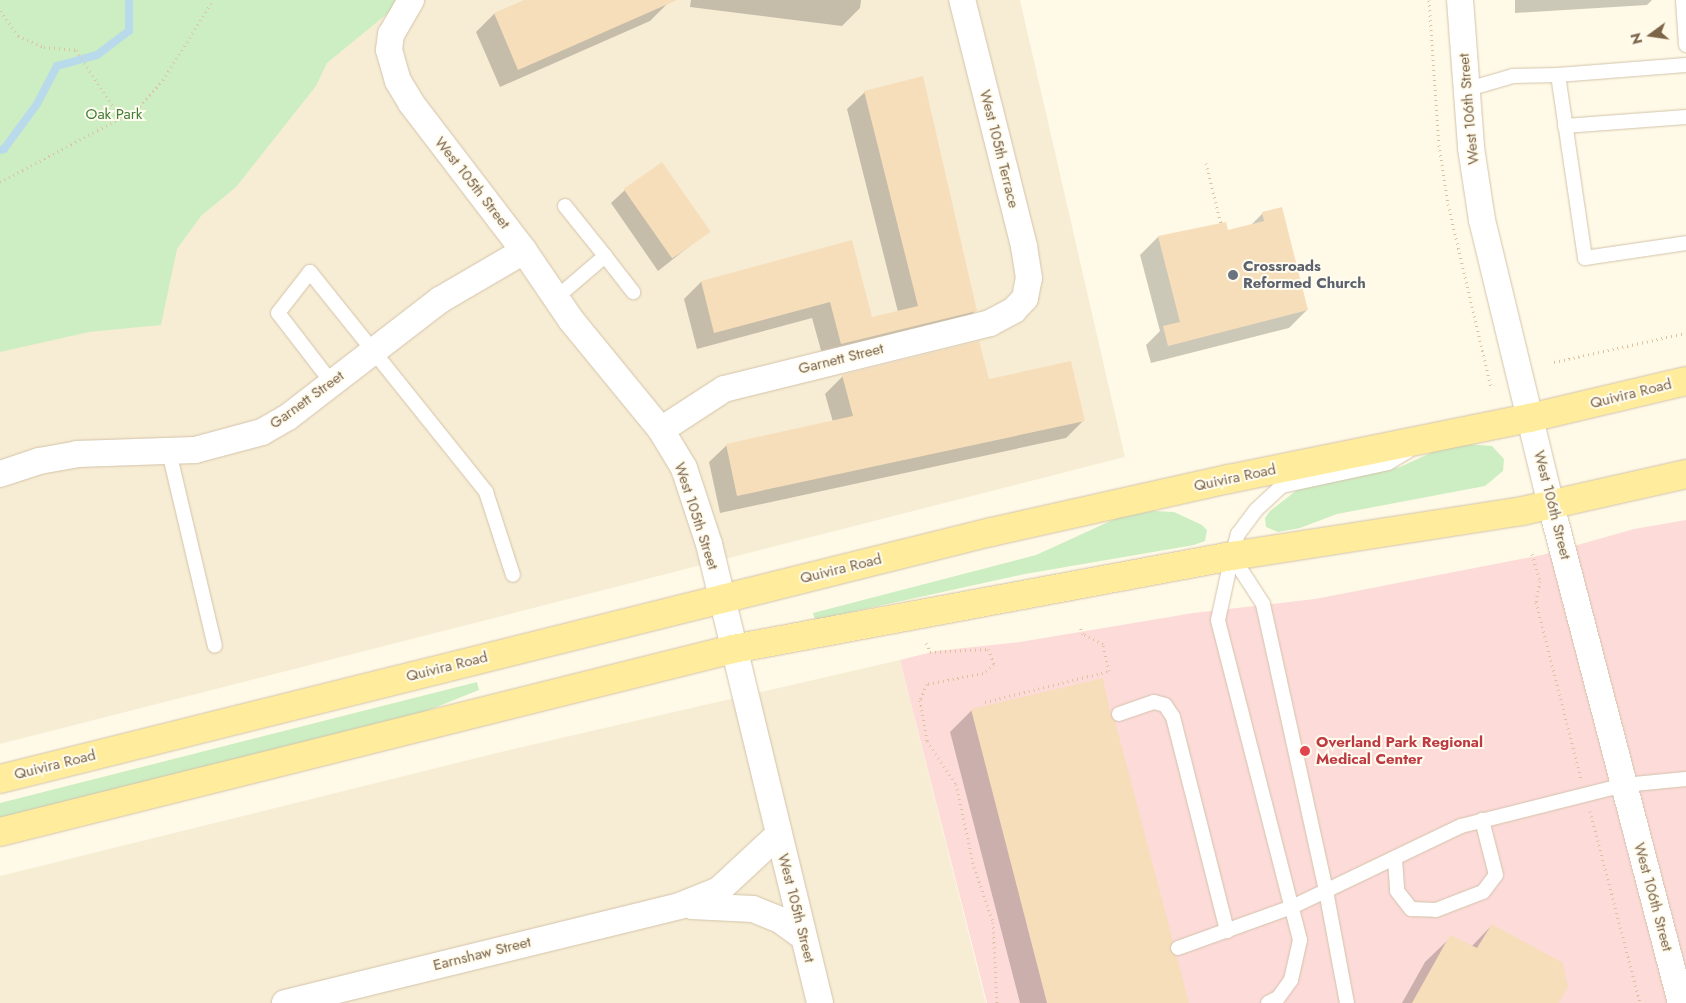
<!DOCTYPE html>
<style>
body{margin:0}
#map{position:relative;width:1686px;height:1003px;overflow:hidden;background:#fffae7;font-family:Jost,sans-serif}
div>[style]{position:absolute}
.residential>*{inset:0;background:#f7edd4}
.medical>*{inset:0;background:#fddbd9}
.green>*{inset:0;background:#cdeec3}
.shadow>*{inset:0;background:#0003}
.stream>*{height:8px;margin:-4px;padding:0 4px;transform-origin:4px;border-radius:4px;background:#b8daeb}
.building>*{inset:0;background:#f7debb;transform-origin:0 0}
.path>*{height:3px;margin-top:-1.5px;transform-origin:0;background:repeating-linear-gradient(90deg,#ddc29e 0 1px,transparent 0 5px)}
.roads{filter:drop-shadow(0 0 1px #d3c3ab) drop-shadow(0 0 1px #d3c3ab)}
.lane>*{height:14px;margin:-7px;padding:0 7px;transform-origin:7px;border-radius:7px;background:#fff}
.street>*{height:26px;margin:-13px;padding:0 13px;transform-origin:13px;border-radius:13px;background:#fff}
.primary>*{height:28px;margin:-14px;padding:0 14px;transform-origin:14px;border-radius:14px;background:#ffed9d}
.dots>*{width:14px;height:14px;translate:-50% -50%;box-sizing:border-box;border:2px solid #fffcef;border-radius:50%}
span{translate:-50% -50%;white-space:nowrap;text-align:center;line-height:1.15;-webkit-text-stroke:4px #fffcef;paint-order:stroke}
.street-label{font-size:15px;color:#7c6448}
.park-label{font-size:15px;color:#427d3c}
.worship-label{font-size:15px;color:#5b616d;font-weight:700}
.left{translate:0 -50%;text-align:left}
.health-label{font-size:15px;color:#be3a42;font-weight:700}
.north{position:absolute;left:1626px;top:10px;width:50px;height:50px;-webkit-text-stroke:4px #fffcef;paint-order:stroke;rotate:256deg;font-size:14px;font-weight:700;line-height:20px;text-align:center;color:#7c6448}
.north::after{content:'';display:block;margin:auto;width:18px;height:22px;background:#7c6448;clip-path:polygon(50% 0,100% 100%,50% 72%,0 100%)}
</style>
<div id="map">
<div class="residential">
<i style="clip-path:polygon(357px 0,1020px 0,1125px 457px,0 744px,0 321px)"></i>
<i style="clip-path:polygon(900px 660px,986px 1003px,0 1003px,0 876px,505px 751px)"></i>
</div>
<div class="medical">
<i style="clip-path:polygon(1686px 520px,1686px 1003px,987px 1003px,900px 660px,936px 651px,1020px 642px,1193px 613px,1315px 599px,1542px 555px,1634px 529px)"></i>
</div>
<div class="green">
<i style="clip-path:polygon(0 0,404px 0,327px 63px,316px 86px,236px 187px,201px 216px,177px 249px,161px 325px,89px 332px,0 352px)"></i>
<i style="clip-path:polygon(1466px 444px,1492px 446px,1504px 459px,1503px 471px,1485px 486px,1337px 514px,1300px 528px,1278px 532px,1266px 527px,1265px 518px,1270px 511px,1297px 490px,1400px 467px,1437px 450px)"></i>
<i style="clip-path:polygon(1153px 511px,1174px 512px,1202px 525px,1207px 530px,1205px 541px,1194px 545px,1025px 574px,815px 620px,813px 613px,1036px 555px,1117px 518px)"></i>
<i style="clip-path:polygon(477px 682px,479px 690px,419px 714px,0 819px,0 803px)"></i>
</div>
<div class="shadow">
<i style="clip-path:polygon(527px 0,666px 0,668px 3px,650px 21px,500px 87px,476px 32px,494px 14px)"></i>
<i style="clip-path:polygon(691px 0,861px 0,860px 8px,842px 26px,690px 7px)"></i>
<i style="clip-path:polygon(1515px 0,1652px 0,1647px 5px,1515px 13px)"></i>
<i style="clip-path:polygon(865px 92px,976px 310px,959px 328px,824px 361px,812px 318px,697px 349px,684px 299px,701px 282px,851px 242px,871px 319px,898px 312px,847px 109px)"></i>
<i style="clip-path:polygon(625px 190px,709px 231px,658px 271px,611px 203px)"></i>
<i style="clip-path:polygon(1263px 213px,1307px 310px,1289px 328px,1151px 363px,1146px 345px,1160px 331px,1140px 255px,1158px 237px,1225px 224px,1227px 232px,1250px 226px)"></i>
<i style="clip-path:polygon(843px 376px,988px 381px,1084px 420px,1066px 438px,720px 513px,709px 462px,727px 445px,833px 422px,825px 394px)"></i>
<i style="clip-path:polygon(972px 710px,1109px 717px,1168px 951px,1188px 1003px,1020px 1003px,950px 732px)"></i>
<i style="clip-path:polygon(1492px 925px,1557px 1003px,1402px 1003px,1425px 962px,1451px 937px,1472px 946px)"></i>
</div>
<div class="stream">
<i style="left:0;top:150px;width:4px;rotate:-14deg"></i>
<i style="left:4px;top:149px;width:56px;rotate:-53.7deg"></i>
<i style="left:37px;top:104px;width:43px;rotate:-62.2deg"></i>
<i style="left:57px;top:66px;width:41px;rotate:-15.4deg"></i>
<i style="left:97px;top:55px;width:40px;rotate:-37deg"></i>
<i style="left:129px;top:31px;width:31px;rotate:-90deg"></i>
</div>
<div class="building">
<i style="clip-path:polygon(524px 0,677px 0,518px 70px,494px 13px)"></i>
<i style="clip-path:polygon(923px 76px,977px 311px,841px 344px,830px 302px,714px 333px,701px 281px,852px 240px,872px 317px,918px 306px,864px 91px)"></i>
<i style="left:662px;top:162px;width:85px;height:47px;rotate:55deg"></i>
<i style="clip-path:polygon(1282px 207px,1308px 310px,1168px 346px,1163px 326px,1180px 322px,1158px 236px,1226px 222px,1228px 230px,1264px 221px,1262px 212px)"></i>
<i style="clip-path:polygon(979px 341px,989px 379px,1071px 361px,1085px 421px,737px 496px,726px 444px,853px 416px,842px 375px)"></i>
<i style="clip-path:polygon(1103px 678px,1111px 716px,1115px 721px,1173px 941px,1170px 950px,1177px 957px,1189px 1003px,1047px 1003px,971px 709px)"></i>
<i style="clip-path:polygon(1492px 924px,1563px 963px,1568px 987px,1559px 1003px,1412px 1003px,1450px 935px,1477px 948px)"></i>
</div>
<div class="path">
<i style="left:1429px;top:0;width:145px;rotate:86.1deg"></i>
<i style="left:1439px;top:145px;width:60px;rotate:81.3deg"></i>
<i style="left:1448px;top:204px;width:189px;rotate:76.8deg"></i>
<i style="left:0;top:11px;width:31px;rotate:54deg"></i>
<i style="left:18px;top:36px;width:28px;rotate:23deg"></i>
<i style="left:44px;top:47px;width:32px;rotate:5deg"></i>
<i style="left:76px;top:50px;width:84px;rotate:56.7deg"></i>
<i style="left:1206px;top:163px;width:63px;rotate:76.2deg"></i>
<i style="left:0;top:182px;width:154px;rotate:-27.9deg"></i>
<i style="left:136px;top:110px;width:40px;rotate:-48deg"></i>
<i style="left:163px;top:80px;width:94px;rotate:-58deg"></i>
<i style="left:1554px;top:362px;width:135px;rotate:-12.4deg"></i>
<i style="left:1532px;top:554px;width:28px;rotate:73deg"></i>
<i style="left:1540px;top:581px;width:21px;rotate:101deg"></i>
<i style="left:1536px;top:602px;width:182px;rotate:75.7deg"></i>
<i style="left:926px;top:643px;width:10px;rotate:66deg"></i>
<i style="left:930px;top:652px;width:58px;rotate:-3deg"></i>
<i style="left:988px;top:649px;width:16px;rotate:68deg"></i>
<i style="left:994px;top:664px;width:14px;rotate:141deg"></i>
<i style="left:983px;top:673px;width:57px;rotate:168.9deg"></i>
<i style="left:927px;top:684px;width:17px;rotate:114deg"></i>
<i style="left:920px;top:700px;width:42px;rotate:80.3deg"></i>
<i style="left:927px;top:741px;width:52px;rotate:56deg"></i>
<i style="left:956px;top:784px;width:85px;rotate:77.8deg"></i>
<i style="left:974px;top:867px;width:58px;rotate:70.9deg"></i>
<i style="left:993px;top:922px;width:81px;rotate:87.2deg"></i>
<i style="left:985px;top:702px;width:128px;rotate:-14deg"></i>
<i style="left:1109px;top:671px;width:28px;rotate:-103deg"></i>
<i style="left:1103px;top:644px;width:22px;rotate:-153deg"></i>
<i style="left:1083px;top:634px;width:9px;rotate:-111deg"></i>
<i style="left:1590px;top:811px;width:198px;rotate:75.4deg"></i>
</div>
<div class="roads">
<div class="lane">
<i style="left:1683px;top:0;width:45px;rotate:86.2deg"></i>
<i style="left:1558px;top:75px;width:128px;rotate:-4.5deg"></i>
<i style="left:1465px;top:90px;width:50px;rotate:-16.3deg"></i>
<i style="left:1513px;top:76px;width:45px;rotate:-1.3deg"></i>
<i style="left:1558px;top:75px;width:185px;rotate:81.6deg"></i>
<i style="left:1585px;top:258px;width:102px;rotate:-8.4deg"></i>
<i style="left:1565px;top:126px;width:121px;rotate:-4.3deg"></i>
<i style="left:565px;top:206px;width:64px;rotate:51.3deg"></i>
<i style="left:556px;top:298px;width:65px;rotate:-40.6deg"></i>
<i style="left:605px;top:256px;width:46px;rotate:52.1deg"></i>
<i style="left:332px;top:383px;width:88px;rotate:-127.6deg"></i>
<i style="left:278px;top:313px;width:52px;rotate:-52deg"></i>
<i style="left:310px;top:272px;width:282px;rotate:51.3deg"></i>
<i style="left:486px;top:492px;width:87px;rotate:72deg"></i>
<i style="left:169px;top:452px;width:199px;rotate:76.7deg"></i>
<i style="left:1232px;top:556px;width:57px;rotate:57.1deg"></i>
<i style="left:1263px;top:604px;width:294px;rotate:77.6deg"></i>
<i style="left:1326px;top:891px;width:114px;rotate:79.4deg"></i>
<i style="left:1119px;top:714px;width:37px;rotate:-19deg"></i>
<i style="left:1154px;top:702px;width:11px;rotate:15deg"></i>
<i style="left:1165px;top:705px;width:14px;rotate:56deg"></i>
<i style="left:1173px;top:717px;width:221px;rotate:75.8deg"></i>
<i style="left:1395px;top:859px;width:32px;rotate:86deg"></i>
<i style="left:1397px;top:891px;width:23px;rotate:52deg"></i>
<i style="left:1411px;top:909px;width:25px;rotate:2deg"></i>
<i style="left:1436px;top:910px;width:50px;rotate:-21deg"></i>
<i style="left:1483px;top:892px;width:21px;rotate:-53deg"></i>
<i style="left:1496px;top:875px;width:57px;rotate:-104.3deg"></i>
<i style="left:1178px;top:948px;width:121px;rotate:-19.8deg"></i>
<i style="left:1292px;top:907px;width:187px;rotate:-25.6deg"></i>
<i style="left:1461px;top:826px;width:168px;rotate:-14.1deg"></i>
<i style="left:1624px;top:785px;width:62px;rotate:-5.5deg"></i>
<i style="left:1268px;top:1003px;width:11px;rotate:-27deg"></i>
<i style="left:1278px;top:998px;width:22px;rotate:-54deg"></i>
<i style="left:1291px;top:980px;width:41px;rotate:-77.3deg"></i>
<i style="left:1300px;top:940px;width:330px;rotate:-104.4deg"></i>
<i style="left:1218px;top:620px;width:66px;rotate:-77.7deg"></i>
<i style="left:1232px;top:556px;width:23px;rotate:-75deg"></i>
<i style="left:1238px;top:534px;width:30px;rotate:-53deg"></i>
<i style="left:1256px;top:510px;width:35px;rotate:-43deg"></i>
<i style="left:1282px;top:486px;width:108px;rotate:-12.2deg"></i>
<i style="left:1388px;top:463px;width:23px;rotate:-31deg"></i>
</div>
<div class="street">
<i style="left:411px;top:0;width:39px;rotate:120deg"></i>
<i style="left:391px;top:34px;width:16px;rotate:97deg"></i>
<i style="left:389px;top:50px;width:32px;rotate:74deg"></i>
<i style="left:398px;top:81px;width:26px;rotate:59deg"></i>
<i style="left:411px;top:103px;width:186px;rotate:52.6deg"></i>
<i style="left:524px;top:251px;width:83px;rotate:55.7deg"></i>
<i style="left:571px;top:320px;width:142px;rotate:50.7deg"></i>
<i style="left:661px;top:430px;width:44px;rotate:58.8deg"></i>
<i style="left:684px;top:468px;width:80px;rotate:71.8deg"></i>
<i style="left:709px;top:544px;width:472px;rotate:76.4deg"></i>
<i style="left:1460px;top:0;width:148px;rotate:85.7deg"></i>
<i style="left:1471px;top:148px;width:73px;rotate:81.3deg"></i>
<i style="left:1482px;top:220px;width:293px;rotate:76.4deg"></i>
<i style="left:1551px;top:505px;width:515px;rotate:75.37deg"></i>
<i style="left:661px;top:430px;width:75px;rotate:-33.1deg"></i>
<i style="left:724px;top:389px;width:274px;rotate:-13.9deg"></i>
<i style="left:990px;top:323px;width:27px;rotate:-28deg"></i>
<i style="left:1014px;top:310px;width:16px;rotate:-47deg"></i>
<i style="left:1025px;top:298px;width:20px;rotate:-79deg"></i>
<i style="left:1029px;top:278px;width:32px;rotate:-99deg"></i>
<i style="left:1024px;top:246px;width:254px;rotate:-104.1deg"></i>
<i style="left:0;top:474px;width:41px;rotate:-18.4deg"></i>
<i style="left:39px;top:461px;width:39px;rotate:-10deg"></i>
<i style="left:77px;top:454px;width:118px;rotate:-1.9deg"></i>
<i style="left:195px;top:450px;width:69px;rotate:-15deg"></i>
<i style="left:262px;top:432px;width:30px;rotate:-30deg"></i>
<i style="left:288px;top:417px;width:192px;rotate:-37.6deg"></i>
<i style="left:440px;top:300px;width:97px;rotate:-30.3deg"></i>
<i style="left:692px;top:906px;width:61px;rotate:2.8deg"></i>
<i style="left:753px;top:909px;width:29px;rotate:22deg"></i>
<i style="left:780px;top:920px;width:29px;rotate:36deg"></i>
<i style="left:285px;top:1003px;width:406px;rotate:-13.8deg"></i>
<i style="left:679px;top:906px;width:43px;rotate:-21.8deg"></i>
<i style="left:719px;top:890px;width:81px;rotate:-43deg"></i>
</div>
<div class="primary">
<i style="left:0;top:779px;width:1021px;rotate:-14deg"></i>
<i style="left:991px;top:532px;width:244px;rotate:-12.6deg"></i>
<i style="left:1229px;top:479px;width:307px;rotate:-11.5deg"></i>
<i style="left:1530px;top:418px;width:160px;rotate:-13.3deg"></i>
<i style="left:0;top:832px;width:755px;rotate:-14.02deg"></i>
<i style="left:733px;top:649px;width:508px;rotate:-10.56deg"></i>
<i style="left:1232px;top:556px;width:293px;rotate:-8.8deg"></i>
<i style="left:1522px;top:511px;width:168px;rotate:-12.7deg"></i>
</div>
</div>
<div class="dots">
<i style="left:1233px;top:275px;background:#6b7280"></i>
<i style="left:1305px;top:751px;background:#e0444e"></i>
</div>
<div class="street-label">
<span style="left:1469px;top:109px;rotate:-95deg">West 106th Street</span>
<span style="left:999px;top:149px;rotate:76deg">West 105th Terrace</span>
<span style="left:472px;top:183px;rotate:52deg">West 105th Street</span>
<span style="left:841px;top:359px;rotate:-14deg">Garnett Street</span>
<span style="left:1631px;top:394px;rotate:-14deg">Quivira Road</span>
<span style="left:307px;top:400px;rotate:-36deg">Garnett Street</span>
<span style="left:1235px;top:478px;rotate:-12deg">Quivira Road</span>
<span style="left:1552px;top:505px;rotate:76deg">West 106th Street</span>
<span style="left:696px;top:516px;rotate:72deg">West 105th Street</span>
<span style="left:841px;top:569px;rotate:-14deg">Quivira Road</span>
<span style="left:447px;top:667px;rotate:-14deg">Quivira Road</span>
<span style="left:55px;top:765px;rotate:-14deg">Quivira Road</span>
<span style="left:1653px;top:897px;rotate:75deg">West 106th Street</span>
<span style="left:796px;top:908px;rotate:76deg">West 105th Street</span>
<span style="left:482px;top:954px;rotate:-14deg">Earnshaw Street</span>
</div>
<div class="park-label">
<span style="left:114px;top:115px">Oak Park</span>
</div>
<div class="worship-label">
<span class="left" style="left:1243px;top:275px">Crossroads<br>Reformed Church</span>
</div>
<div class="health-label">
<span class="left" style="left:1316px;top:751px">Overland Park Regional<br>Medical Center</span>
</div>
<div class="north">N</div>
</div>
